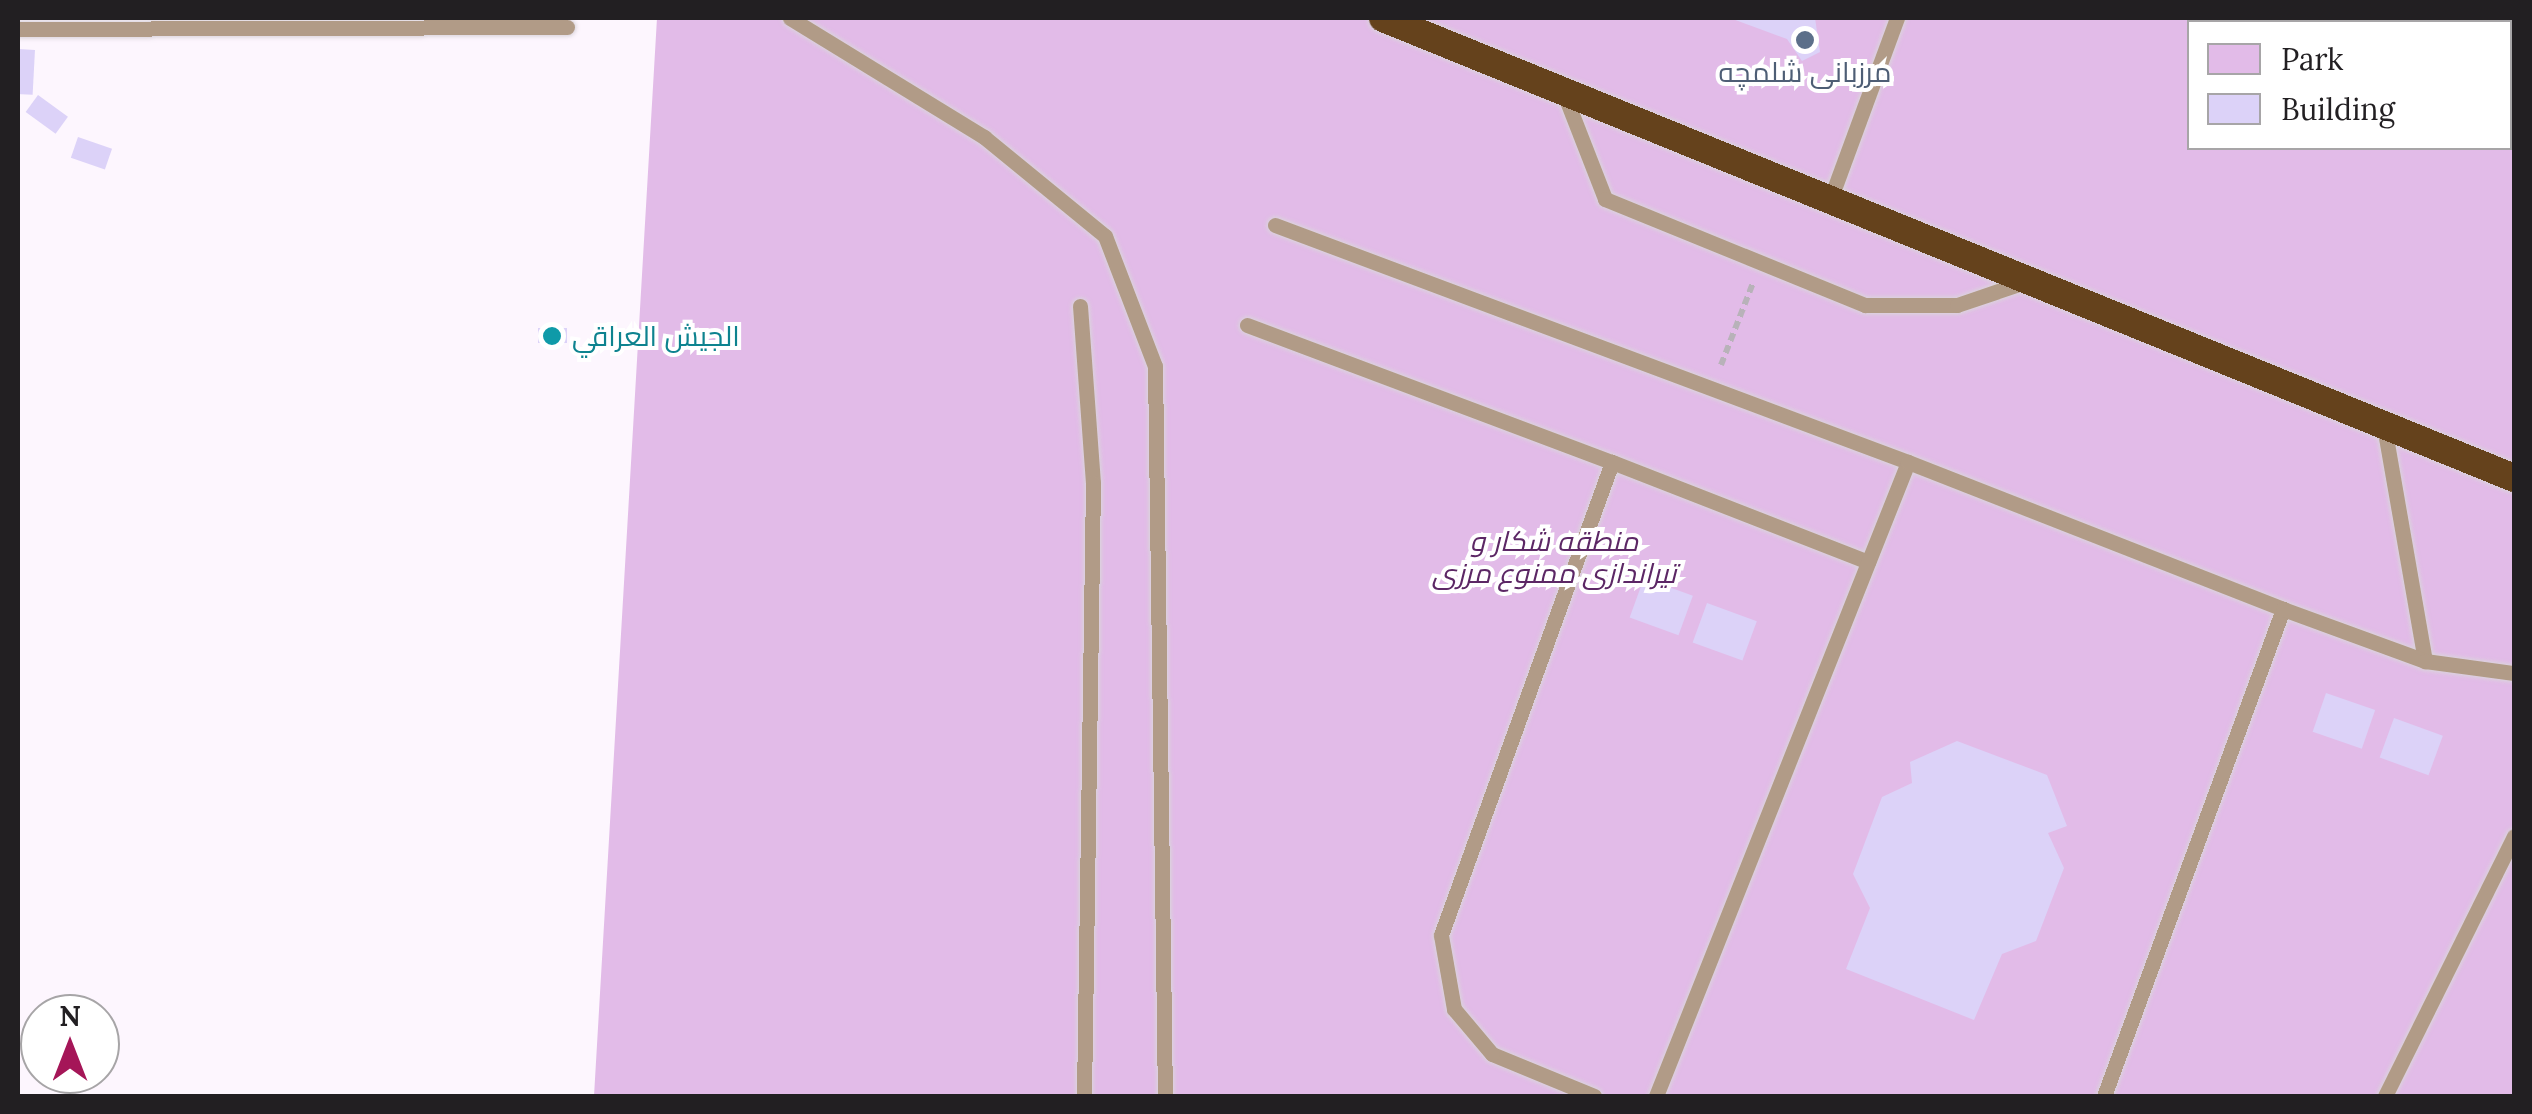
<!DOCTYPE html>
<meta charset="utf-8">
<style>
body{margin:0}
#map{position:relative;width:2532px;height:1114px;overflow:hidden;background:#fdf6fe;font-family:Lora,Cairo,serif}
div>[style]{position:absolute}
.green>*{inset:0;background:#e2bbe8}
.building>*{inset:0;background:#dcd2f8;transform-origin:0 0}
.path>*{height:6px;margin-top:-3px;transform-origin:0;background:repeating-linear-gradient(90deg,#b8b2b9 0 8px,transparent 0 13px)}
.roads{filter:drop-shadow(0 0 2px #dad4db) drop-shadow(0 0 2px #dad4db)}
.service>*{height:15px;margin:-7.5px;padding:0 7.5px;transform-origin:7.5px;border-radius:7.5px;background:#b19b87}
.trunk>*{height:28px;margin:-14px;padding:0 14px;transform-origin:14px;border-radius:14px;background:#65421c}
.dots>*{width:28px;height:28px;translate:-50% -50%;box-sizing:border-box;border:5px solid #fff;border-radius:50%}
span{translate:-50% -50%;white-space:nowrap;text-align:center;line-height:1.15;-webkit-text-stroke:8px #fff;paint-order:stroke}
.service-label{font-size:28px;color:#4e5e75}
.culture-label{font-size:28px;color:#0d838f}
.left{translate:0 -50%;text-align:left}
.park-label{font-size:28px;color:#5c2765;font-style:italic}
.frame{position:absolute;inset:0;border:20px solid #221f22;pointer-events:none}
.legend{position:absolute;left:2187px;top:20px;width:325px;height:130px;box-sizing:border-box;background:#fff;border:2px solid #a7a5a7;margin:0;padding:12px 18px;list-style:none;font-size:30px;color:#221f22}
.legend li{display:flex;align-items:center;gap:20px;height:50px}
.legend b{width:50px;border:2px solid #a7a5a7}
.north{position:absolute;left:20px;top:994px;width:100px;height:100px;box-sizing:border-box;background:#fff;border:2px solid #a7a5a7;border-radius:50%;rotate:0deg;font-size:28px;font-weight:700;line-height:40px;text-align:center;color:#221f22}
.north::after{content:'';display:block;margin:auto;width:35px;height:45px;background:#a51658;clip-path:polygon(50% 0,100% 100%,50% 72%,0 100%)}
</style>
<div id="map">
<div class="green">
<i style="clip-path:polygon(evenodd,657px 18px,2514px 18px,2514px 1096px,594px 1096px,657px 18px,2190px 22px,2510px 22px,2510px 148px,2190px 148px,2190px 22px)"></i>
</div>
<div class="building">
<i style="clip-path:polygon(1730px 18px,1815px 18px,1820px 52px,1802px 61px,1787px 39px)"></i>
<i style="left:18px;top:49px;width:17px;height:45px;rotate:3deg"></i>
<i style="left:38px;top:95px;width:37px;height:21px;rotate:36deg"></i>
<i style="left:78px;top:137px;width:36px;height:22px;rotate:19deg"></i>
<i style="left:538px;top:328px;width:29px;height:15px"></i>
<i style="left:1644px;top:578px;width:52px;height:42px;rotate:20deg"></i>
<i style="left:1707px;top:603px;width:53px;height:42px;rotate:20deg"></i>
<i style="left:2326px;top:693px;width:52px;height:41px;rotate:19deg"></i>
<i style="left:2394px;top:718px;width:52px;height:42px;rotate:20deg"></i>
<i style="clip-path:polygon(1957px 741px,2047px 775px,2067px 826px,2048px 833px,2064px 868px,2036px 941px,2002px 954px,1974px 1020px,1846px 969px,1870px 908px,1853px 874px,1882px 797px,1912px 783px,1910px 762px)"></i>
</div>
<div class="path">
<i style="left:1721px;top:365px;width:88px;rotate:-68.7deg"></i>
</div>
<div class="roads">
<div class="service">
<i style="left:790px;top:18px;width:228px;rotate:31.5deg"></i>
<i style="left:984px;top:137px;width:156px;rotate:39.3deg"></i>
<i style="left:1105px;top:236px;width:139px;rotate:69deg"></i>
<i style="left:1155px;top:366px;width:730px;rotate:89.22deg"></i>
<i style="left:2261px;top:18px;width:13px;rotate:18deg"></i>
<i style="left:18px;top:29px;width:549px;rotate:-0.21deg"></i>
<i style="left:1563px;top:91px;width:116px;rotate:68.7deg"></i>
<i style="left:1605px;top:199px;width:281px;rotate:22.2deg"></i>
<i style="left:1865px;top:305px;width:92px"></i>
<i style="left:1957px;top:305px;width:72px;rotate:-18.7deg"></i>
<i style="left:2510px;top:120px;width:4px;rotate:27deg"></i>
<i style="left:1830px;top:200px;width:194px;rotate:-69.8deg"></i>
<i style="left:1275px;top:225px;width:676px;rotate:20.53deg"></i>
<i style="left:1080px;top:306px;width:177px;rotate:85.8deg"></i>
<i style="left:1093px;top:483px;width:613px;rotate:90.84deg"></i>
<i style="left:1247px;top:325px;width:390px;rotate:20.6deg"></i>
<i style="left:2384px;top:426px;width:239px;rotate:80.1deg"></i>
<i style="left:1594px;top:1096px;width:110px;rotate:-157.6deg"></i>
<i style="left:1492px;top:1054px;width:59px;rotate:-130.2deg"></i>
<i style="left:1454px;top:1009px;width:75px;rotate:-100deg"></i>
<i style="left:1441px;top:935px;width:503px;rotate:-70.12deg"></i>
<i style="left:1612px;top:462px;width:275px;rotate:21.3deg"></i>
<i style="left:1656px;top:1096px;width:682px;rotate:-68.32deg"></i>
<i style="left:1908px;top:462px;width:403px;rotate:21.4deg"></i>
<i style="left:2104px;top:1096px;width:519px;rotate:-69.82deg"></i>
<i style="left:2283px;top:609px;width:151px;rotate:20.1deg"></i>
<i style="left:2425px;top:661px;width:90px;rotate:7.7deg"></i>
<i style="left:2385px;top:1096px;width:290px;rotate:-63.6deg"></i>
</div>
<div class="trunk">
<i style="left:1383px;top:18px;width:1221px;rotate:22.13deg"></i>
</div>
</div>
<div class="dots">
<i style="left:1805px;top:40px;background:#5c6f8a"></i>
<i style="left:552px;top:336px;background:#0f9aa8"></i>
</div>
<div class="service-label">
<span style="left:1805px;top:72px">مرزبانی شلمچه</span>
</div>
<div class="culture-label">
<span class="left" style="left:572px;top:336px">الجيش العراقي</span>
</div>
<div class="park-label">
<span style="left:1554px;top:557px">منطقه شکار و<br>تیراندازی ممنوع مرزی</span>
</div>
<div class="frame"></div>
<ul class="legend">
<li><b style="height:28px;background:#e2bbe8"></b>Park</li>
<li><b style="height:28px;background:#dcd2f8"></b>Building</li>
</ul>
<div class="north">N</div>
</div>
